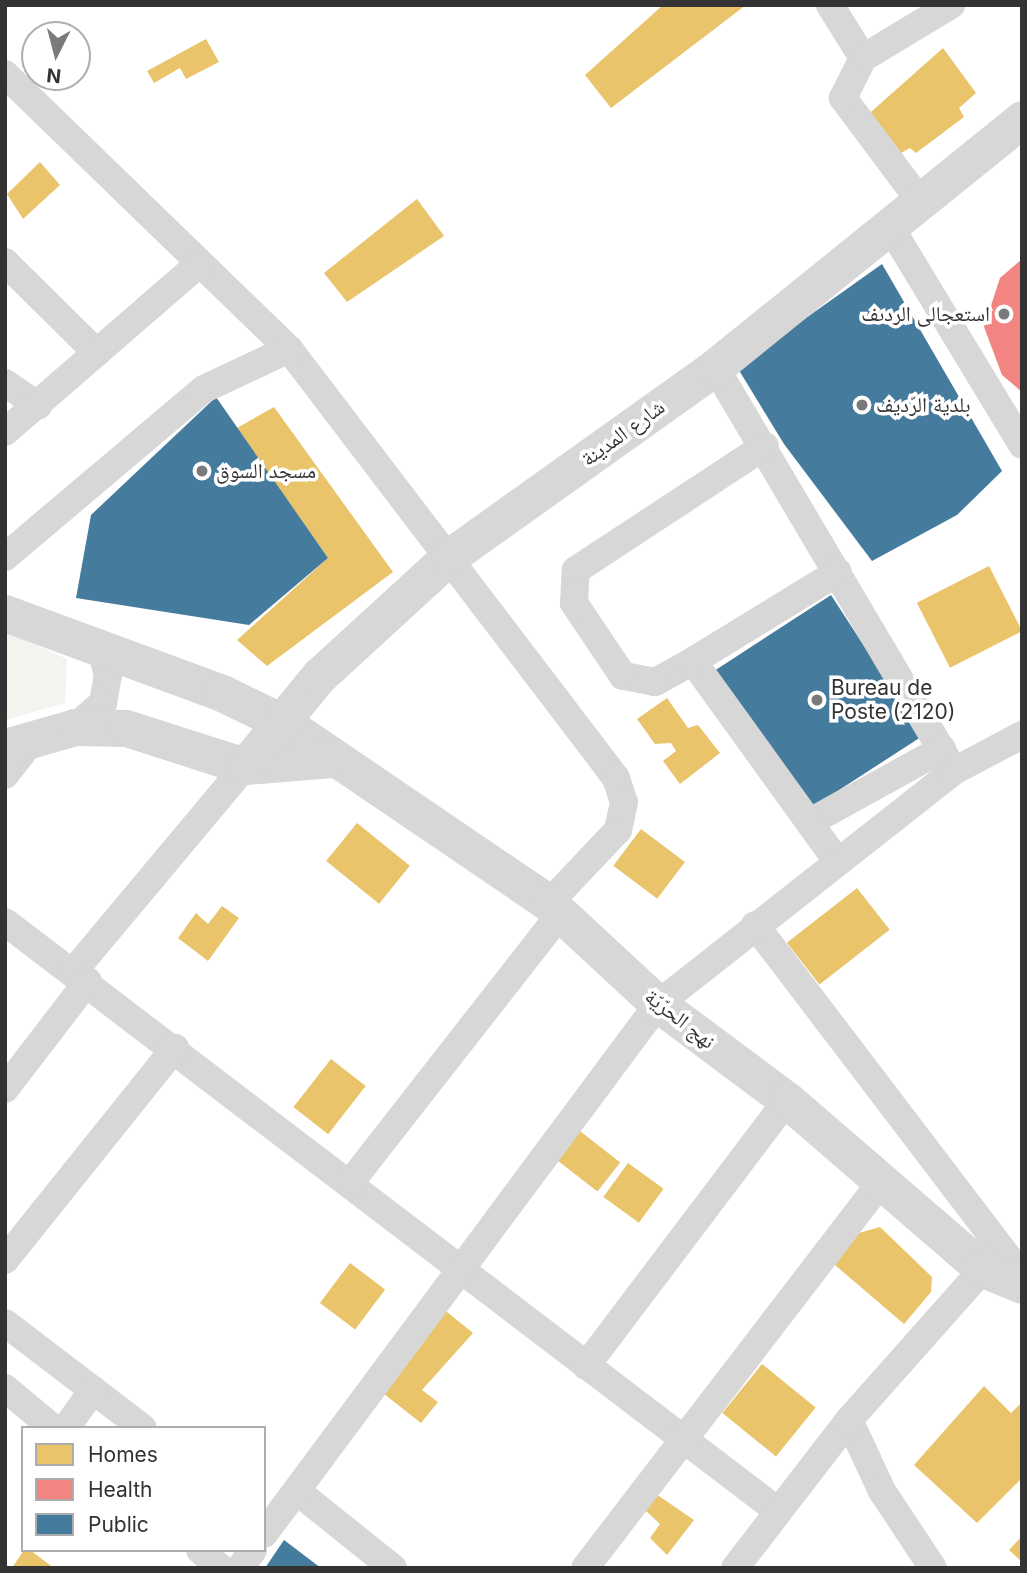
<!DOCTYPE html>
<meta charset="utf-8">
<style>
body{margin:0}
#map{position:relative;width:1027px;height:1573px;overflow:hidden;background:#fff;font-family:Inter,"Noto Naskh Arabic",sans-serif}
div>[style]{position:absolute}
.green>*{inset:0;background:#f1f5ed}
.homes>*{inset:0;background:#e9c46a;transform-origin:0 0}
.health>*{inset:0;background:#f28482}
.public>*{inset:0;background:#457b9d;transform-origin:0 0}
.minor>*{height:28px;margin:-14px;padding:0 14px;transform-origin:14px;border-radius:14px;background:#d7d7d7}
.tertiary>*{height:37px;margin:-18.5px;padding:0 18.5px;transform-origin:18.5px;border-radius:18.5px;background:#d7d7d7}
.dots>*{width:19px;height:19px;translate:-50% -50%;box-sizing:border-box;border:4px solid #fff;border-radius:50%}
span{translate:-50% -50%;white-space:nowrap;text-align:center;line-height:1.15;-webkit-text-stroke:7px #fff;paint-order:stroke}
.poi-label{font-size:21px;color:#333}
.right{translate:-100% -50%;text-align:right}
.left{translate:0 -50%;text-align:left}
.street-label{font-size:21px;color:#333}
.frame{position:absolute;inset:0;border:7px solid #333;pointer-events:none}
.legend{position:absolute;left:21px;top:1426px;width:245px;height:126px;box-sizing:border-box;background:#fff;border:2px solid #adadad;margin:0;padding:9px 12px;list-style:none;font-size:21px;color:#333}
.legend li{display:flex;align-items:center;gap:14px;height:35px}
.legend b{width:35px;border:2px solid #adadad}
.north{position:absolute;left:21px;top:21px;width:70px;height:70px;box-sizing:border-box;background:#fff;border:2px solid #adadad;border-radius:50%;rotate:186deg;font-size:19px;font-weight:700;line-height:28px;text-align:center;color:#333}
.north::after{content:'';display:block;margin:auto;width:24px;height:32px;background:#7a7a7a;clip-path:polygon(50% 0,100% 100%,50% 72%,0 100%)}
</style>
<div id="map">
<div class="green">
<i style="clip-path:polygon(5px 631px,67px 659px,65px 703px,5px 720px)"></i>
</div>
<div class="homes">
<i style="clip-path:polygon(663px 5px,746px 5px,611px 108px,585px 75px)"></i>
<i style="clip-path:polygon(206px 39px,219px 62px,186px 79px,180px 68px,154px 83px,147px 71px)"></i>
<i style="clip-path:polygon(943px 48px,976px 93px,959px 108px,964px 117px,916px 153px,910px 148px,901px 153px,863px 119px)"></i>
<i style="clip-path:polygon(40px 162px,60px 185px,23px 219px,7px 194px)"></i>
<i style="clip-path:polygon(417px 199px,444px 236px,347px 302px,324px 273px)"></i>
<i style="clip-path:polygon(274px 407px,393px 572px,267px 666px,237px 640px,328px 558px,237px 428px)"></i>
<i style="left:989px;top:566px;width:73px;height:81px;rotate:63deg"></i>
<i style="clip-path:polygon(667px 698px,688px 728px,698px 725px,720px 753px,680px 784px,663px 761px,676px 751px,671px 743px,655px 744px,637px 719px)"></i>
<i style="left:357px;top:823px;width:68px;height:49px;rotate:39deg"></i>
<i style="left:641px;top:829px;width:55px;height:46px;rotate:37deg"></i>
<i style="left:857px;top:888px;width:53px;height:89px;rotate:52deg"></i>
<i style="clip-path:polygon(222px 906px,239px 918px,208px 961px,178px 938px,196px 913px,208px 924px)"></i>
<i style="left:331px;top:1059px;width:44px;height:61px;rotate:38deg"></i>
<i style="left:580px;top:1131px;width:51px;height:37px;rotate:38deg"></i>
<i style="left:628px;top:1163px;width:44px;height:42px;rotate:36deg"></i>
<i style="clip-path:polygon(880px 1227px,932px 1277px,931px 1292px,904px 1324px,835px 1265px,859px 1233px)"></i>
<i style="left:350px;top:1263px;width:44px;height:50px;rotate:37deg"></i>
<i style="clip-path:polygon(442px 1308px,473px 1333px,422px 1390px,438px 1402px,421px 1423px,379px 1390px)"></i>
<i style="left:762px;top:1364px;width:69px;height:63px;rotate:39deg"></i>
<i style="clip-path:polygon(984px 1386px,1011px 1413px,1022px 1402px,1022px 1478px,977px 1523px,914px 1465px)"></i>
<i style="clip-path:polygon(656px 1494px,694px 1520px,667px 1555px,650px 1538px,660px 1524px,645px 1510px)"></i>
<i style="clip-path:polygon(1022px 1536px,1022px 1562px,1009px 1550px)"></i>
<i style="clip-path:polygon(24px 1550px,30px 1550px,54px 1568px,12px 1568px)"></i>
</div>
<div class="health">
<i style="clip-path:polygon(1022px 259px,1022px 392px,1002px 375px,984px 327px,1000px 278px)"></i>
</div>
<div class="public">
<i style="clip-path:polygon(882px 264px,1002px 471px,957px 515px,872px 561px,784px 444px,737px 367px)"></i>
<i style="clip-path:polygon(216px 397px,328px 558px,249px 625px,76px 598px,91px 515px)"></i>
<i style="left:831px;top:595px;width:168px;height:138px;rotate:57deg"></i>
<i style="clip-path:polygon(284px 1540px,321px 1568px,265px 1568px)"></i>
</div>
<div class="minor">
<i style="left:830px;top:5px;width:62px;rotate:58.1deg"></i>
<i style="left:5px;top:74px;width:395px;rotate:44.1deg"></i>
<i style="left:289px;top:349px;width:539px;rotate:52.68deg"></i>
<i style="left:616px;top:778px;width:25px;rotate:72deg"></i>
<i style="left:624px;top:802px;width:29px;rotate:102deg"></i>
<i style="left:618px;top:830px;width:100px;rotate:133.4deg"></i>
<i style="left:920px;top:201px;width:129px;rotate:-126.8deg"></i>
<i style="left:843px;top:98px;width:45px;rotate:-63.4deg"></i>
<i style="left:863px;top:58px;width:103px;rotate:-31.1deg"></i>
<i style="left:889px;top:225px;width:257px;rotate:58.8deg"></i>
<i style="left:5px;top:262px;width:129px;rotate:44.7deg"></i>
<i style="left:715px;top:367px;width:469px;rotate:59.4deg"></i>
<i style="left:5px;top:383px;width:40px;rotate:34deg"></i>
<i style="left:5px;top:432px;width:257px;rotate:-40.9deg"></i>
<i style="left:5px;top:557px;width:260px;rotate:-40.2deg"></i>
<i style="left:204px;top:389px;width:94px;rotate:-25.2deg"></i>
<i style="left:695px;top:660px;width:46px;rotate:151.2deg"></i>
<i style="left:655px;top:682px;width:33px;rotate:-169deg"></i>
<i style="left:623px;top:676px;width:88px;rotate:-123.9deg"></i>
<i style="left:574px;top:603px;width:33px;rotate:-87deg"></i>
<i style="left:576px;top:570px;width:226px;rotate:-33.3deg"></i>
<i style="left:75px;top:727px;width:37px;rotate:-41deg"></i>
<i style="left:103px;top:703px;width:27px;rotate:-80deg"></i>
<i style="left:108px;top:676px;width:30px;rotate:-104deg"></i>
<i style="left:5px;top:775px;width:46px;rotate:-52.1deg"></i>
<i style="left:810px;top:822px;width:151px;rotate:-28.9deg"></i>
<i style="left:837px;top:861px;width:246px;rotate:-125.8deg"></i>
<i style="left:693px;top:661px;width:170px;rotate:-31.5deg"></i>
<i style="left:5px;top:922px;width:972px;rotate:37.31deg"></i>
<i style="left:755px;top:925px;width:441px;rotate:52.7deg"></i>
<i style="left:73px;top:972px;width:268px;rotate:-50.1deg"></i>
<i style="left:5px;top:1089px;width:136px;rotate:-52.5deg"></i>
<i style="left:350px;top:1183px;width:341px;rotate:-52deg"></i>
<i style="left:5px;top:1260px;width:272px;rotate:-51.3deg"></i>
<i style="left:5px;top:1323px;width:173px;rotate:37.3deg"></i>
<i style="left:586px;top:1366px;width:333px;rotate:-52.9deg"></i>
<i style="left:5px;top:1388px;width:62px;rotate:39.8deg"></i>
<i style="left:849px;top:1420px;width:78px;rotate:65.1deg"></i>
<i style="left:882px;top:1491px;width:92px;rotate:56.5deg"></i>
<i style="left:66px;top:1428px;width:47px;rotate:-54.6deg"></i>
<i style="left:298px;top:1492px;width:122px;rotate:38.7deg"></i>
<i style="left:264px;top:1534px;width:660px;rotate:-53.37deg"></i>
<i style="left:658px;top:1004px;width:377px;rotate:-38.2deg"></i>
<i style="left:954px;top:771px;width:77px;rotate:-27.9deg"></i>
<i style="left:200px;top:1550px;width:28px;rotate:41deg"></i>
<i style="left:240px;top:1568px;width:22px;rotate:-54deg"></i>
<i style="left:585px;top:1568px;width:488px;rotate:-52.5deg"></i>
<i style="left:735px;top:1568px;width:187px;rotate:-52.4deg"></i>
<i style="left:849px;top:1420px;width:202px;rotate:-48.4deg"></i>
</div>
<div class="tertiary">
<i style="left:5px;top:613px;width:231px;rotate:20.2deg"></i>
<i style="left:222px;top:693px;width:69px;rotate:25.8deg"></i>
<i style="left:284px;top:723px;width:320px;rotate:34.2deg"></i>
<i style="left:549px;top:903px;width:149px;rotate:42.8deg"></i>
<i style="left:658px;top:1004px;width:161px;rotate:36.7deg"></i>
<i style="left:787px;top:1100px;width:259px;rotate:40.8deg"></i>
<i style="left:983px;top:1269px;width:42px;rotate:22.3deg"></i>
<i style="left:5px;top:747px;width:73px;rotate:-15.9deg"></i>
<i style="left:75px;top:727px;width:51px;rotate:1.1deg"></i>
<i style="left:126px;top:728px;width:125px;rotate:17.7deg"></i>
<i style="left:245px;top:766px;width:87px;rotate:-4.6deg"></i>
<i style="left:245px;top:766px;width:117px;rotate:-50.6deg"></i>
<i style="left:319px;top:676px;width:176px;rotate:-42.5deg"></i>
<i style="left:449px;top:557px;width:327px;rotate:-35.5deg"></i>
<i style="left:715px;top:367px;width:395px;rotate:-38.9deg"></i>
</div>
<div class="dots">
<i style="left:1004px;top:314px;background:#7a7a7a"></i>
<i style="left:862px;top:405px;background:#7a7a7a"></i>
<i style="left:202px;top:471px;background:#7a7a7a"></i>
<i style="left:817px;top:700px;background:#7a7a7a"></i>
</div>
<div class="poi-label">
<span class="right" style="left:990px;top:314px">استعجالى الردىف</span>
<span class="left" style="left:876px;top:405px">بلدية الرّديف</span>
<span class="left" style="left:216px;top:471px">مسجد السوق</span>
<span class="left" style="left:831px;top:700px">Bureau de<br>Poste (2120)</span>
</div>
<div class="street-label">
<span style="left:623px;top:433px;rotate:-36deg">شارع المدينة</span>
<span style="left:680px;top:1019px;rotate:38deg">نهج الحرّيّة</span>
</div>
<div class="frame"></div>
<ul class="legend">
<li><b style="height:19px;background:#e9c46a"></b>Homes</li>
<li><b style="height:19px;background:#f28482"></b>Health</li>
<li><b style="height:19px;background:#457b9d"></b>Public</li>
</ul>
<div class="north">N</div>
</div>
